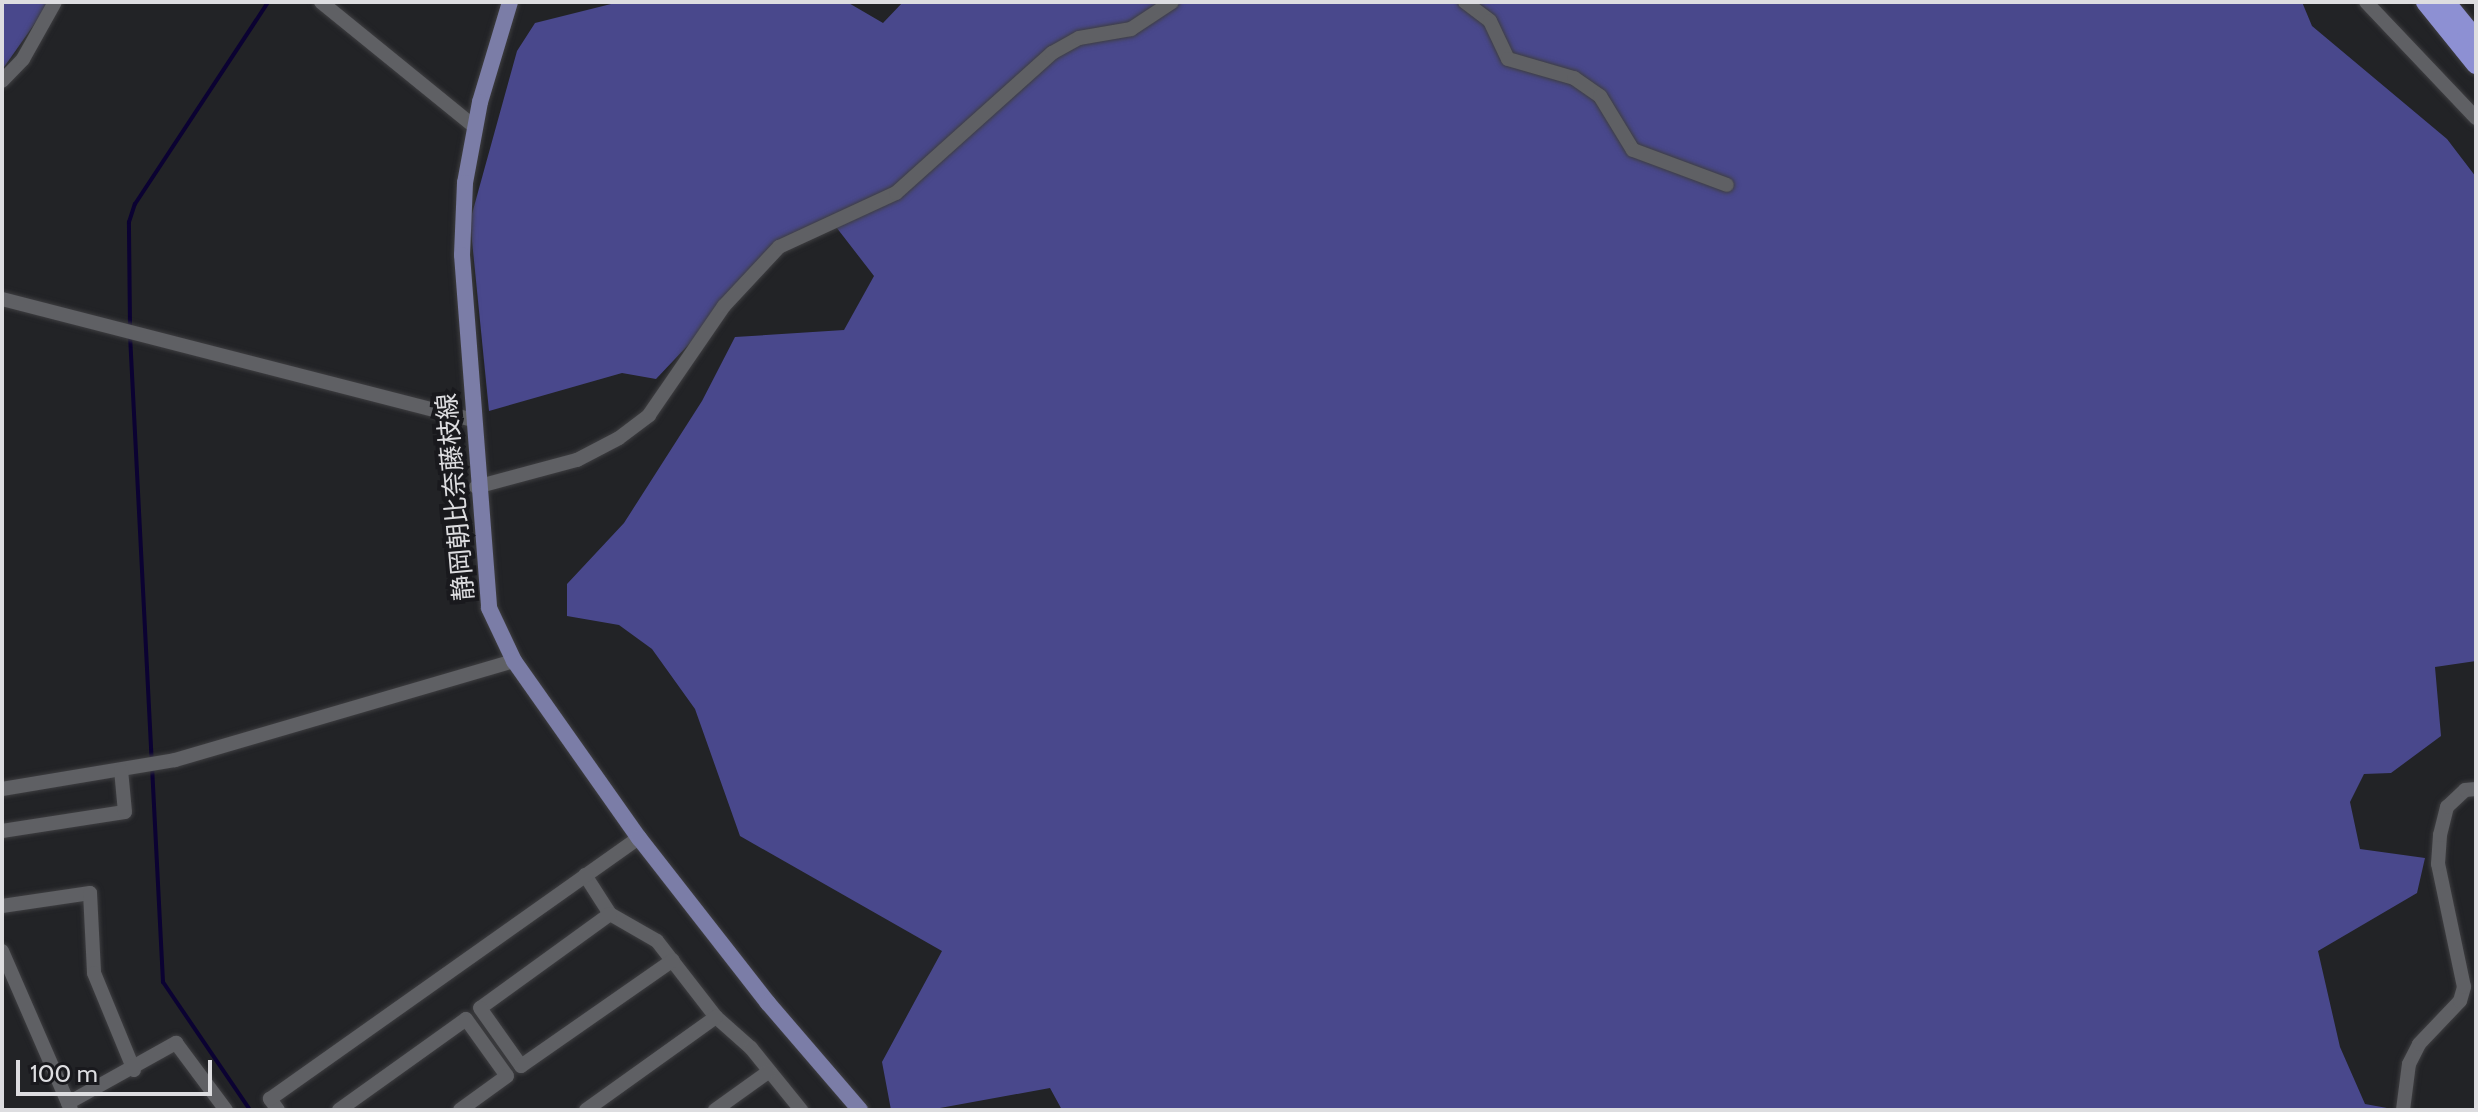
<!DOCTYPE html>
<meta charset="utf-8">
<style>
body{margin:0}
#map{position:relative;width:2478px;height:1112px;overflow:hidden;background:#222326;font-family:Cabin,"Noto Sans JP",sans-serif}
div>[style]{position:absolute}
.forest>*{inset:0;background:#49488c}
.stream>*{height:4px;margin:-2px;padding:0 2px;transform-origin:2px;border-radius:2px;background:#0b0232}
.roads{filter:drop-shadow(0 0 2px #3e3e41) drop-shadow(0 0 2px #3e3e41)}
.minor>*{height:14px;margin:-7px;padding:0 7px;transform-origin:7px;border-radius:7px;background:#5f6064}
.major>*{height:16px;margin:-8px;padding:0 8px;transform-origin:8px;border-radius:8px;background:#7b7da7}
.highway>*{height:20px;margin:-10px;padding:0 10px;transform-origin:10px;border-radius:10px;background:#8d90d3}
span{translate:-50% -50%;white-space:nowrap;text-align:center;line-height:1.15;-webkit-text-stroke:8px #19191d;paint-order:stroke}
.street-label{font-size:26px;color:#dddde0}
.frame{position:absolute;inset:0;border:4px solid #dddde0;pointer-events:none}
.scale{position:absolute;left:16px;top:1060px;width:196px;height:36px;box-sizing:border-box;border:4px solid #dddde0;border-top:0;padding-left:10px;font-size:24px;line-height:28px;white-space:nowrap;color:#dddde0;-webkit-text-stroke:6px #19191d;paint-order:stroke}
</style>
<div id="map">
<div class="forest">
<i style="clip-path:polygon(2px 2px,50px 2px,2px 70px)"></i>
<i style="clip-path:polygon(619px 2px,847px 2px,883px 23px,903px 2px,2302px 2px,2312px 26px,2447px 139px,2476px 177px,2476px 661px,2435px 667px,2441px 736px,2391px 773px,2364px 774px,2350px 802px,2360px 849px,2425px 858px,2417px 893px,2318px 951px,2340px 1047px,2365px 1104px,2398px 1110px,1062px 1110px,1050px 1088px,929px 1110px,891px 1110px,882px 1062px,942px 951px,740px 836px,695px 709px,652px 649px,619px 625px,567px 616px,567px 584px,624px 523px,702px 401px,735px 337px,844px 330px,874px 276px,833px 223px,783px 245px,656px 379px,622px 373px,489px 411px,470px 221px,517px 51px,535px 23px)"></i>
</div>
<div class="stream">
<i style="left:130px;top:326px;width:104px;rotate:-90.6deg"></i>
<i style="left:129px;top:222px;width:19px;rotate:-72deg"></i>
<i style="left:135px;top:204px;width:242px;rotate:-56.6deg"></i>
<i style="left:130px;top:335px;width:648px;rotate:87.08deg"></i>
<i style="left:163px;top:982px;width:155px;rotate:55.8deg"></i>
</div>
<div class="roads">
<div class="minor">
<i style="left:321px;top:2px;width:198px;rotate:39.1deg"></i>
<i style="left:1465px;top:2px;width:31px;rotate:37deg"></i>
<i style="left:1490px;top:21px;width:42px;rotate:64.7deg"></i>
<i style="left:1508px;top:59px;width:69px;rotate:16.1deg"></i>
<i style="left:1574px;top:78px;width:32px;rotate:35deg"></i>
<i style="left:1600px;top:96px;width:63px;rotate:58.6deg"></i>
<i style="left:1633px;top:150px;width:100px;rotate:20.4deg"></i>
<i style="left:2366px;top:2px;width:160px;rotate:46.5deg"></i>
<i style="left:2px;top:81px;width:30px;rotate:-46deg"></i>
<i style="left:23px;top:59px;width:65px;rotate:-60.7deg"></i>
<i style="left:2px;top:299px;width:484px;rotate:14.4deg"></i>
<i style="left:476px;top:487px;width:105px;rotate:-15deg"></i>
<i style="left:577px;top:460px;width:47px;rotate:-27.6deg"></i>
<i style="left:619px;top:438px;width:38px;rotate:-37deg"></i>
<i style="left:649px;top:415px;width:132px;rotate:-55.5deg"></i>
<i style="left:724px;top:306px;width:81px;rotate:-47deg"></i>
<i style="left:779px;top:247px;width:129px;rotate:-24.8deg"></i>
<i style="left:896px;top:193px;width:210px;rotate:-41.9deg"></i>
<i style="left:1052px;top:53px;width:31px;rotate:-29deg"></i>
<i style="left:1079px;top:38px;width:53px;rotate:-9.8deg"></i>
<i style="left:1131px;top:29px;width:49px;rotate:-33.4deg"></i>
<i style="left:2px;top:789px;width:175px;rotate:-9.5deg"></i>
<i style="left:175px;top:760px;width:353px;rotate:-16.3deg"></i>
<i style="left:2px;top:831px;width:124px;rotate:-8.8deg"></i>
<i style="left:125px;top:812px;width:42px;rotate:-95.4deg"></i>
<i style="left:585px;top:875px;width:46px;rotate:57.3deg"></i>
<i style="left:610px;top:914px;width:54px;rotate:29.9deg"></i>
<i style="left:657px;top:941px;width:96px;rotate:52.2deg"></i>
<i style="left:716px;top:1017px;width:47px;rotate:41.5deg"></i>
<i style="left:751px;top:1048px;width:80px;rotate:51.1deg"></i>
<i style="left:2px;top:906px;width:89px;rotate:-8.4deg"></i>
<i style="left:90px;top:893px;width:80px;rotate:87.1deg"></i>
<i style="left:94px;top:973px;width:105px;rotate:67.6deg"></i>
<i style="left:610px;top:914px;width:160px;rotate:144.1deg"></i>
<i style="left:480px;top:1008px;width:71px;rotate:54.7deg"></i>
<i style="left:521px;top:1066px;width:185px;rotate:-34.9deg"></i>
<i style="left:2px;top:951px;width:173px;rotate:66.5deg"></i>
<i style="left:68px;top:1103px;width:124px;rotate:-29.1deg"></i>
<i style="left:176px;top:1043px;width:84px;rotate:53.3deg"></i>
<i style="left:278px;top:1110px;width:14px;rotate:-126deg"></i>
<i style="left:270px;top:1099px;width:452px;rotate:-35.3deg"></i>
<i style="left:339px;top:1110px;width:156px;rotate:-35.6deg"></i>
<i style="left:466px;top:1019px;width:70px;rotate:54.3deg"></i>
<i style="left:507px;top:1076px;width:58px;rotate:144.1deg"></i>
<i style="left:586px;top:1110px;width:160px;rotate:-35.6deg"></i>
<i style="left:715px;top:1110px;width:65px;rotate:-35.6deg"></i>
<i style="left:2403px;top:1110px;width:46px;rotate:-82.6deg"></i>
<i style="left:2409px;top:1064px;width:22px;rotate:-63deg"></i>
<i style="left:2419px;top:1044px;width:59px;rotate:-46.4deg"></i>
<i style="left:2460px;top:1001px;width:15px;rotate:-74deg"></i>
<i style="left:2464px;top:987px;width:126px;rotate:-101.9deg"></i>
<i style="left:2438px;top:864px;width:29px;rotate:-86deg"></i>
<i style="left:2440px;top:835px;width:29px;rotate:-76deg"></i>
<i style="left:2447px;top:807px;width:25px;rotate:-43deg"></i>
<i style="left:2465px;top:790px;width:11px;rotate:-5deg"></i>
</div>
<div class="major">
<i style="left:510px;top:2px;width:104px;rotate:106.7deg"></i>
<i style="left:480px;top:102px;width:82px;rotate:100.5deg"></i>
<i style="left:465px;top:183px;width:72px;rotate:92.4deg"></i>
<i style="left:462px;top:255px;width:354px;rotate:85.6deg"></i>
<i style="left:489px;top:608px;width:59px;rotate:64.7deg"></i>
<i style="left:514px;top:661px;width:217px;rotate:54.8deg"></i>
<i style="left:639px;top:838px;width:209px;rotate:52deg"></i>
<i style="left:768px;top:1003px;width:141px;rotate:49.3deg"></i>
</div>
<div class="highway">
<i style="left:2426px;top:2px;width:80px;rotate:51.1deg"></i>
<i style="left:2445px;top:2px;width:49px;rotate:50.8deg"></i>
</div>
</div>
<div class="street-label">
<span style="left:456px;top:497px;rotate:-95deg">静岡朝比奈藤枝線</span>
</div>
<div class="frame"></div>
<div class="scale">100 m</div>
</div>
